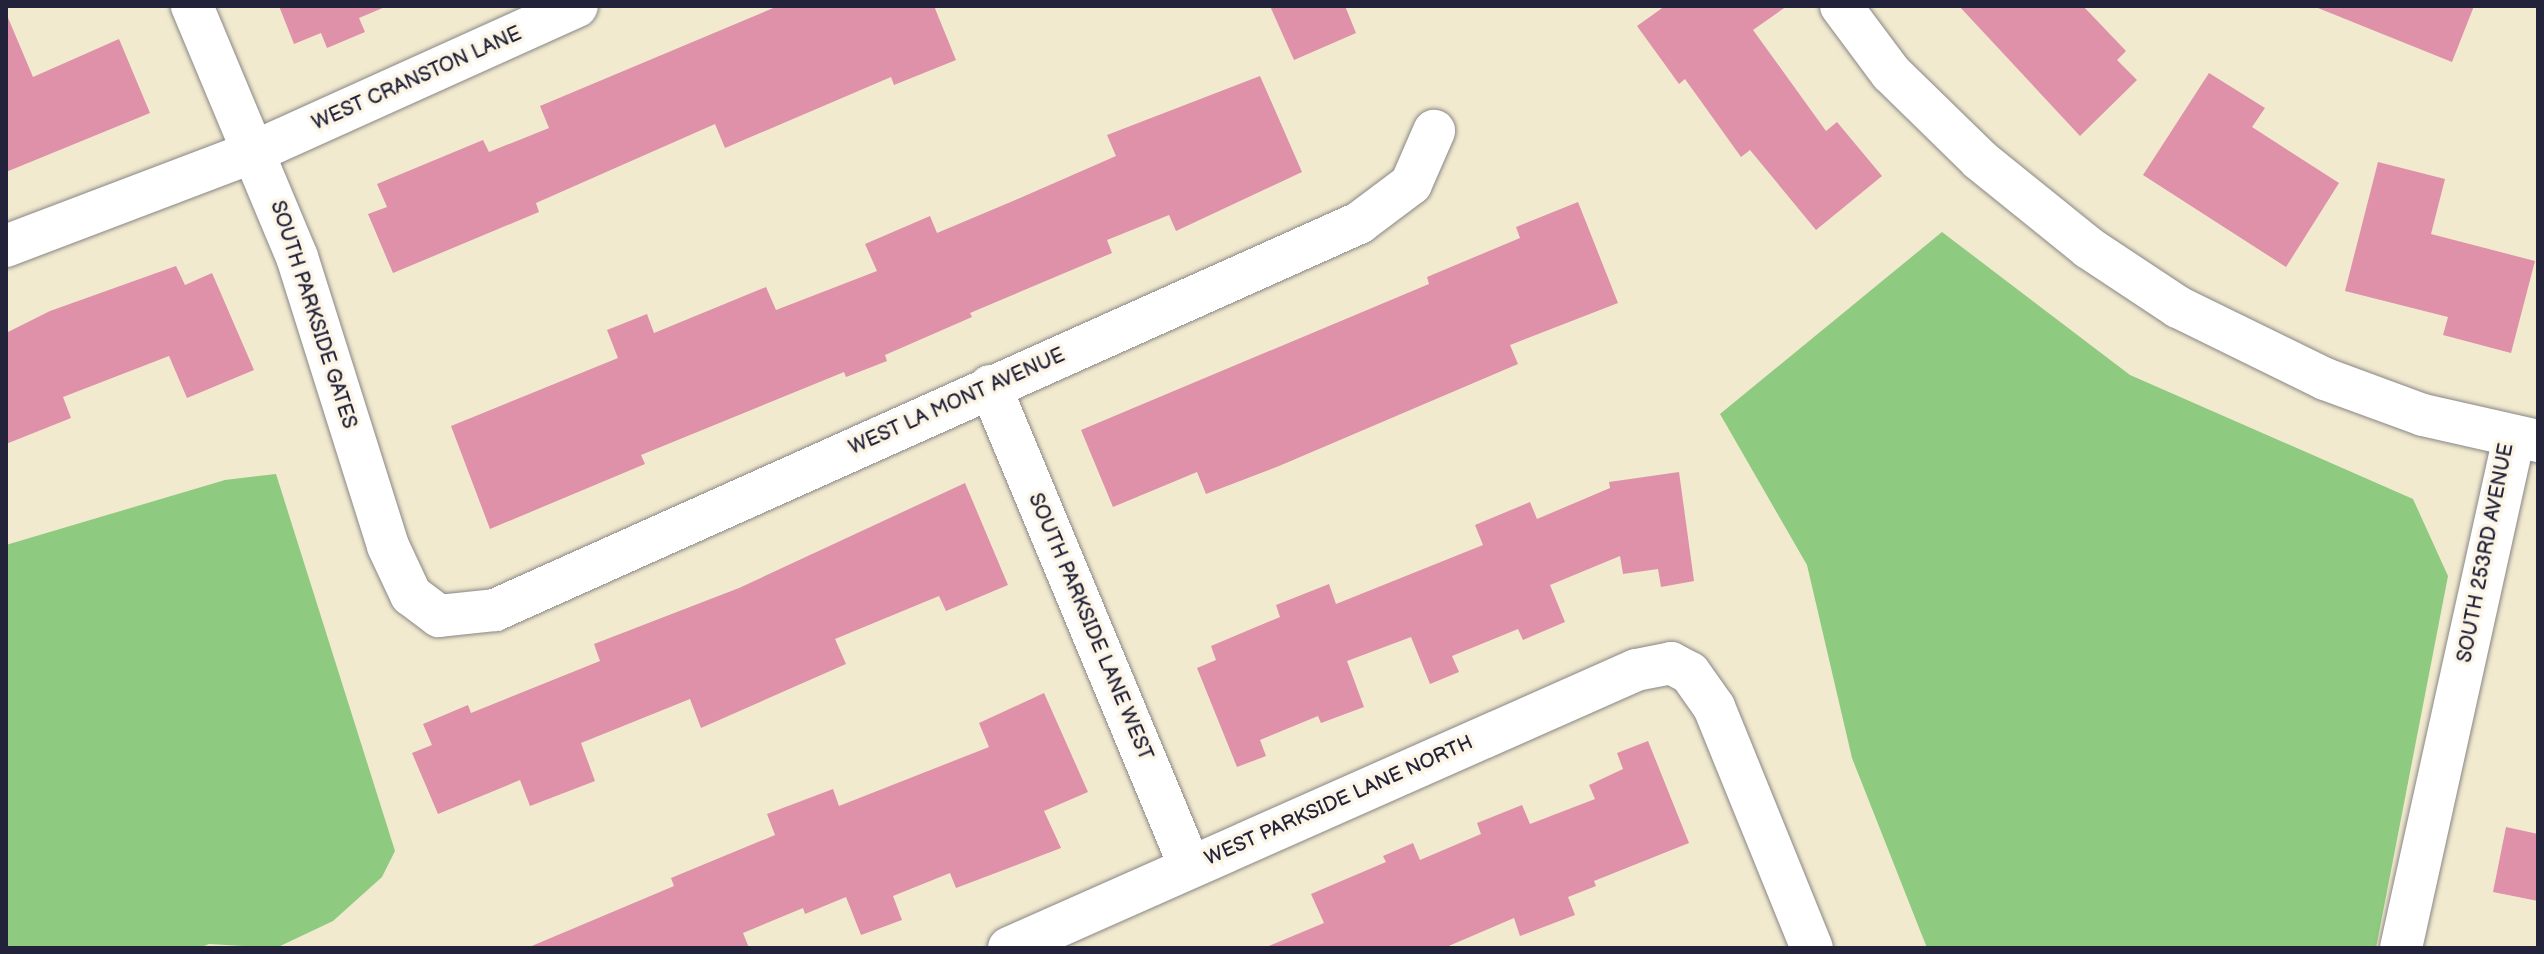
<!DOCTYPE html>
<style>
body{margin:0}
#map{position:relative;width:2544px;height:954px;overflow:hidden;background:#f1eacf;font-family:"Balsamiq Sans",sans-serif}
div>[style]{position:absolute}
.green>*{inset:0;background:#8eca7f}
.building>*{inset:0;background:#de91a9}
.roads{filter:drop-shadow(0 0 2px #8a8685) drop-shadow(0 0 2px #8a8685)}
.minor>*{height:42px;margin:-21px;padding:0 21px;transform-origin:21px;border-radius:21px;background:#fff}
span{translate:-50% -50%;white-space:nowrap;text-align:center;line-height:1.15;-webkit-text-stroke:7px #fcf5e5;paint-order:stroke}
.street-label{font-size:20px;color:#22223b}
.frame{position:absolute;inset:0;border:8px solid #22223b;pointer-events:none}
</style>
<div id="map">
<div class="green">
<i style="clip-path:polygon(1942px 232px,2130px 375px,2413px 499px,2448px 576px,2376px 948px,1927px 948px,1852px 758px,1807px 565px,1720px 414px)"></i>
<i style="clip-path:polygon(276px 474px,395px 851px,382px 877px,333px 921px,276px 948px,209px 944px,199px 948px,6px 948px,6px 545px,225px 480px)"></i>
</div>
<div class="building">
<i style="clip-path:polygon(279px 6px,385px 6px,385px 7px,359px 18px,365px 32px,327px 48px,321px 33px,294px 44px)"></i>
<i style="clip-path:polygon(778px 6px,934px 6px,956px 60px,894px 85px,891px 77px,725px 148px,715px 124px,536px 203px,539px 212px,393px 273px,368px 214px,387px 207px,377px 184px,483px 140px,489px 152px,549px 128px,540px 106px)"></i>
<i style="clip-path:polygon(1270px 6px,1345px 6px,1356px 33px,1294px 60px)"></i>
<i style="clip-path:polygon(1665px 6px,1787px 6px,1753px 30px,1826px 131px,1837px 122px,1882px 176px,1816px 230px,1750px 150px,1741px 157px,1685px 79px,1679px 84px,1637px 26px)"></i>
<i style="clip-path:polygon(1959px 6px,2083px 6px,2126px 51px,2117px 60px,2137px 80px,2080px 136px)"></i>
<i style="clip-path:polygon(2313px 6px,2474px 6px,2452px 62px)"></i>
<i style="clip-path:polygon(6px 13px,33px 77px,119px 39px,150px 113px,6px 172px)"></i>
<i style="clip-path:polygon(2209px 73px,2265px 108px,2252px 127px,2339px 183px,2286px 267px,2143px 175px)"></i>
<i style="clip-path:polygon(1260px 76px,1302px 172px,1176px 231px,1169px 215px,1107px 240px,1112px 253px,970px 313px,972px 317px,885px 355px,887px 361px,846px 377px,844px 372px,641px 455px,645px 464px,490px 529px,451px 426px,618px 358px,607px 330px,647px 314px,654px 333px,766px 287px,776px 310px,877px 271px,865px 244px,930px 216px,937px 233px,1013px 201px,1116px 156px,1107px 135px)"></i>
<i style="clip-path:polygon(2378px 162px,2445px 179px,2431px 234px,2535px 261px,2511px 353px,2443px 335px,2448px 317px,2345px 291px)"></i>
<i style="clip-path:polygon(1578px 202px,1618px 303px,1510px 345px,1518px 364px,1279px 466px,1206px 494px,1197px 472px,1113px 507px,1081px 430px,1429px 284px,1427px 277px,1520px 238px,1516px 227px)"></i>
<i style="clip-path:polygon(176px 266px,185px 285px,212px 273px,254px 370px,187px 398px,169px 356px,63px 397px,71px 418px,6px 444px,6px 333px,50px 311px)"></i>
<i style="clip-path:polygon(1679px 472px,1694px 581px,1661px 587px,1658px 569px,1623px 574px,1620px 556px,1550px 585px,1565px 622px,1523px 640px,1518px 629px,1452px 656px,1459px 672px,1430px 684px,1411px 637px,1347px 661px,1364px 707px,1321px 723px,1318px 716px,1260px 740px,1266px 756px,1237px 767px,1197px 668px,1216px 660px,1211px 646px,1280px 617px,1276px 605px,1329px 584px,1336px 604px,1483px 545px,1475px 525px,1530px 502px,1537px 519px,1610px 488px,1609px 482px)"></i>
<i style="clip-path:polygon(965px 483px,1008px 585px,946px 611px,939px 596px,835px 639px,846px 664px,701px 728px,690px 699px,581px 743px,595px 781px,530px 806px,520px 780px,438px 814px,412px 753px,432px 745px,423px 724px,468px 705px,471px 713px,600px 661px,594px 644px,739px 588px)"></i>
<i style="clip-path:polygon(1044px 693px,1088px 792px,1044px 811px,1061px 848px,956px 888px,950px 873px,893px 896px,902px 920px,861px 935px,846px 897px,805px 914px,803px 908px,743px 933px,749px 948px,527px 948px,674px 886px,671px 878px,775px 835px,767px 814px,833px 789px,839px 806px,989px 747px,979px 723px)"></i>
<i style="clip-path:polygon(1648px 741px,1689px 843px,1594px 881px,1596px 886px,1568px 897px,1575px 915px,1520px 936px,1514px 918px,1444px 948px,1264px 948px,1324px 923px,1311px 894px,1386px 862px,1383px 856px,1413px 843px,1420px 860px,1481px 834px,1477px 823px,1522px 805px,1530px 824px,1595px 799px,1589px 785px,1623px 769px,1617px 753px)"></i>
<i style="clip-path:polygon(2506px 827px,2538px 834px,2538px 901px,2493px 892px)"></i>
</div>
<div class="roads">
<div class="minor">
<i style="left:192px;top:6px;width:272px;rotate:67.3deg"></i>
<i style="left:297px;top:257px;width:303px;rotate:72.5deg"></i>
<i style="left:388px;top:546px;width:54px;rotate:64.9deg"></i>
<i style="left:411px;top:595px;width:35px;rotate:37deg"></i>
<i style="left:439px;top:616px;width:56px;rotate:-6.1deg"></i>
<i style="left:495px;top:610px;width:947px;rotate:-24.13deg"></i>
<i style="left:1359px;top:223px;width:65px;rotate:-36.9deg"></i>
<i style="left:1411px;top:184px;width:58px;rotate:-66.5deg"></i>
<i style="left:1841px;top:6px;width:84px;rotate:53.3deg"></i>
<i style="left:1891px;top:73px;width:124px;rotate:44.3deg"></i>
<i style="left:1980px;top:160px;width:140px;rotate:38.9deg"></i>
<i style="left:2089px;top:248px;width:107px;rotate:33.5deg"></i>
<i style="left:2178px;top:307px;width:164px;rotate:26.1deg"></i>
<i style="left:2325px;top:379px;width:104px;rotate:20.2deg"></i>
<i style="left:2423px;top:415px;width:118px;rotate:12.7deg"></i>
<i style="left:6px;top:246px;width:267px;rotate:-20.8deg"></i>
<i style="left:256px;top:151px;width:352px;rotate:-24.3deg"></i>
<i style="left:990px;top:386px;width:521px;rotate:67.42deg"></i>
<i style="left:1009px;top:948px;width:686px;rotate:-23.91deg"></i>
<i style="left:1636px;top:670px;width:36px;rotate:-11deg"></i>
<i style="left:1671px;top:663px;width:21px;rotate:28deg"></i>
<i style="left:1690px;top:673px;width:42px;rotate:54.8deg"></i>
<i style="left:1714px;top:707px;width:260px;rotate:67.9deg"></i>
<i style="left:2401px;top:948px;width:523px;rotate:-77.53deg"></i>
</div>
</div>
<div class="street-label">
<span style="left:417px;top:79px;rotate:-24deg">WEST CRANSTON LANE</span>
<span style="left:313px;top:315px;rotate:72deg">SOUTH PARKSIDE GATES</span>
<span style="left:957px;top:402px;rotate:-24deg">WEST LA MONT AVENUE</span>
<span style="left:2486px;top:553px;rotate:-79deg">SOUTH 253RD AVENUE</span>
<span style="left:1090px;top:627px;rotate:67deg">SOUTH PARKSIDE LANE WEST</span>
<span style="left:1339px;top:801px;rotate:-24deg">WEST PARKSIDE LANE NORTH</span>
</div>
<div class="frame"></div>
</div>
